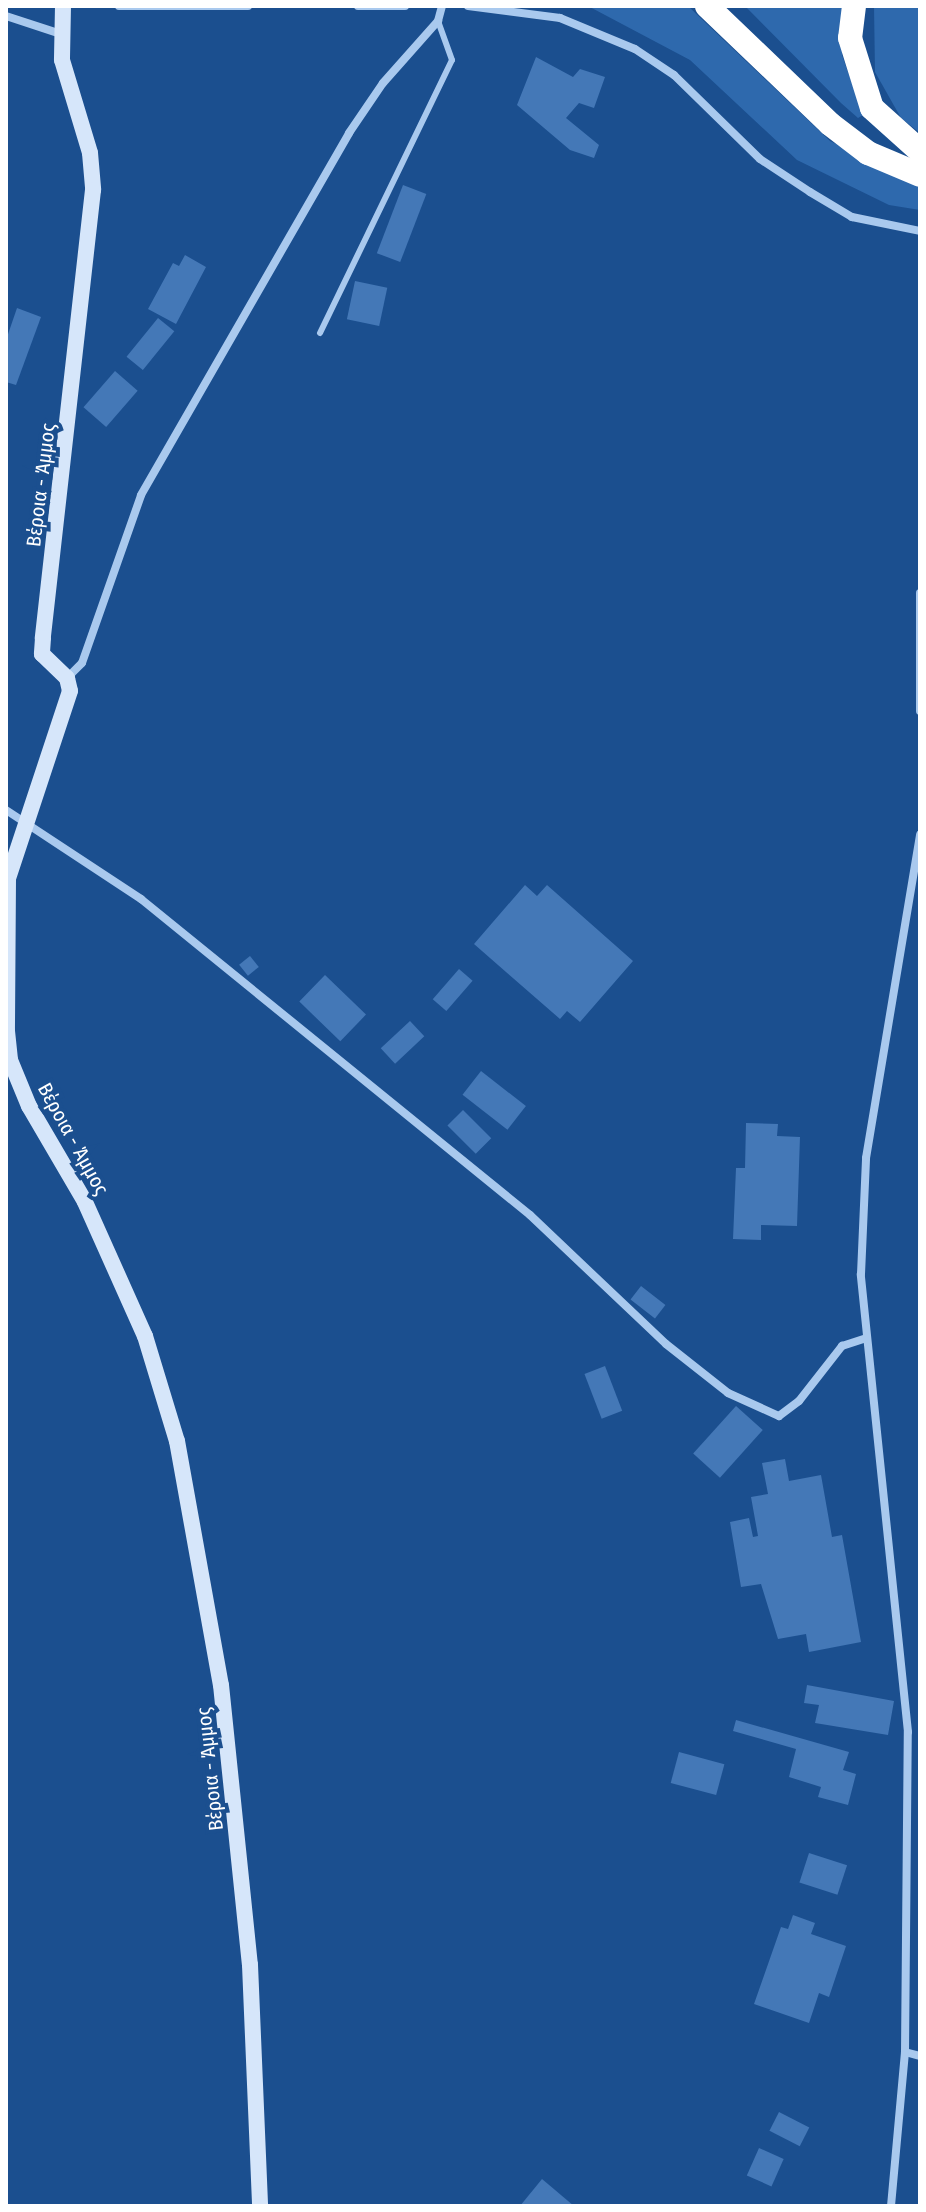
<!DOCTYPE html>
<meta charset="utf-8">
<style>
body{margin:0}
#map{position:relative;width:926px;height:2212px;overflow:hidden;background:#1b4f8f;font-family:"Fira Sans Condensed",sans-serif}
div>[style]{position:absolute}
.green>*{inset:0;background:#2e69ad}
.building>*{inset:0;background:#4478b7;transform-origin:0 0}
.lane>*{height:6px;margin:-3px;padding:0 3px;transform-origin:3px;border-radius:3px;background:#a9c9ee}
.street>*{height:8px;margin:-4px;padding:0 4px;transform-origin:4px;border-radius:4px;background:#a9c9ee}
.secondary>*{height:16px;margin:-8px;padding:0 8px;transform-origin:8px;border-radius:8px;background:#d6e6fa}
.highway>*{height:24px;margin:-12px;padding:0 12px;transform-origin:12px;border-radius:12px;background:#fff}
span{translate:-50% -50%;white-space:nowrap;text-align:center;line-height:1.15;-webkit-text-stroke:8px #1b4f8f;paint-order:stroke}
.street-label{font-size:20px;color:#fff}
.frame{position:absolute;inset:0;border:8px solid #fff;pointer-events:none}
</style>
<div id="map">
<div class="green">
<i style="clip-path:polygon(588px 6px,688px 6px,830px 141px,920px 184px,920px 210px,889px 205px,797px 160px,690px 60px)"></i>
<i style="clip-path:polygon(745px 6px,844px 6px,842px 55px,863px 115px,858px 118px,841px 103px)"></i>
<i style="clip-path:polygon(874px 6px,920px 6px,920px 133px,901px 118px,875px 72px)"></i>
</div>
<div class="building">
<i style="clip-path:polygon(536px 57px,573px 77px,580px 69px,605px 77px,594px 108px,579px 103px,566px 118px,599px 145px,594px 158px,570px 150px,517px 105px)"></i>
<i style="left:403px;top:185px;width:25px;height:73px;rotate:21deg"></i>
<i style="clip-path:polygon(185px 255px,206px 267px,176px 324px,148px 309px,173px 263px,179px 266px)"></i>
<i style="left:355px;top:281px;width:33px;height:39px;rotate:12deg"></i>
<i style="clip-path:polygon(17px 308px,41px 317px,16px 385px,6px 382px,6px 340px)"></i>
<i style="left:158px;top:318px;width:21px;height:50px;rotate:39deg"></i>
<i style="left:115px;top:371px;width:30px;height:48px;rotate:41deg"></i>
<i style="clip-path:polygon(525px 885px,537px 896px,547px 885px,633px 961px,580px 1022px,567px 1011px,560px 1019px,474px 944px)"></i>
<i style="left:250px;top:956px;width:14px;height:14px;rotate:51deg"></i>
<i style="left:459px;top:969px;width:18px;height:40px;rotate:41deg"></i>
<i style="left:325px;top:975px;width:57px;height:37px;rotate:44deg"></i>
<i style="left:410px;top:1021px;width:21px;height:40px;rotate:47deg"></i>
<i style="left:481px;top:1071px;width:57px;height:30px;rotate:38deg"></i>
<i style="left:463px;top:1110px;width:40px;height:22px;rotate:45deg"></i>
<i style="clip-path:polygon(746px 1123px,778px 1124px,777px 1136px,800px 1137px,797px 1226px,761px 1225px,761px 1240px,733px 1239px,736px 1168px,745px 1168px)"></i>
<i style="left:641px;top:1286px;width:31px;height:17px;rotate:38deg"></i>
<i style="left:605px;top:1366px;width:48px;height:22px;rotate:69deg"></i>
<i style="left:736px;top:1406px;width:36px;height:64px;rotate:42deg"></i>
<i style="clip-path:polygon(785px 1459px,789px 1481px,821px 1475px,832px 1537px,842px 1535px,861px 1642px,809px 1652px,806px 1634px,778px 1639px,761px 1584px,741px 1587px,730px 1522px,749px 1518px,753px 1537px,758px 1536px,751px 1497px,768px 1494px,762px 1463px)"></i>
<i style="clip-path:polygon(807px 1685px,894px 1701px,888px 1735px,815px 1723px,819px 1705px,804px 1703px)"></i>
<i style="clip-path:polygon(736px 1720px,849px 1752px,843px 1770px,856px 1774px,848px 1805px,818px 1797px,821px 1787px,789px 1777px,796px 1749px,733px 1731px)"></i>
<i style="left:679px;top:1752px;width:47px;height:32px;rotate:15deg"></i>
<i style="left:809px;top:1853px;width:40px;height:31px;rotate:18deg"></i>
<i style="clip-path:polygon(793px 1915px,815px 1923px,811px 1934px,846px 1946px,829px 1997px,819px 1993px,809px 2023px,754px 2004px,781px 1927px,788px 1929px)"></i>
<i style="left:779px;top:2112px;width:34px;height:21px;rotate:27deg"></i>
<i style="left:759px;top:2148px;width:27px;height:30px;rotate:24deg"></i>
<i style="clip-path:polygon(542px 2179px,574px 2206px,520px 2206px)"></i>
</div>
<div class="lane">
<i style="left:320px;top:333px;width:303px;rotate:-64.2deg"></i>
<i style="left:452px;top:60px;width:41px;rotate:-109.7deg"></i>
</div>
<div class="street">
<i style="left:119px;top:6px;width:129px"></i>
<i style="left:358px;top:6px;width:47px"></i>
<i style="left:468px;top:6px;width:93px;rotate:7.4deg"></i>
<i style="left:560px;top:18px;width:81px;rotate:22.5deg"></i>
<i style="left:635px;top:49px;width:47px;rotate:33.7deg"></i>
<i style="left:674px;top:75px;width:120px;rotate:44.3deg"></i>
<i style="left:760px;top:159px;width:60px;rotate:33.4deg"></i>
<i style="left:810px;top:192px;width:49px;rotate:30.8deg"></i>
<i style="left:852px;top:217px;width:69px;rotate:11.6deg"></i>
<i style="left:6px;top:16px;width:55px;rotate:18.1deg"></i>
<i style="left:920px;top:593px;width:118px;rotate:90deg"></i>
<i style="left:67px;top:678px;width:21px;rotate:-45deg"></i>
<i style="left:82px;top:663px;width:178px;rotate:-70.6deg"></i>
<i style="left:141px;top:495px;width:418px;rotate:-60.1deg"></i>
<i style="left:349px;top:133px;width:60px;rotate:-55.8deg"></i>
<i style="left:383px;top:83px;width:83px;rotate:-48.4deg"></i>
<i style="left:438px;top:21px;width:16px;rotate:-75deg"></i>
<i style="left:6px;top:810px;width:162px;rotate:33.4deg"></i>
<i style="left:141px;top:899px;width:501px;rotate:39.09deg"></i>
<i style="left:530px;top:1215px;width:187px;rotate:43.5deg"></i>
<i style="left:666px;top:1344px;width:79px;rotate:38.3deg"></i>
<i style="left:728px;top:1393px;width:56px;rotate:24.3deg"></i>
<i style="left:779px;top:1416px;width:25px;rotate:-37deg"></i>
<i style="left:799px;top:1401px;width:70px;rotate:-52deg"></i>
<i style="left:842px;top:1346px;width:25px;rotate:-18deg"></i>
<i style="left:905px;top:2052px;width:16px;rotate:15deg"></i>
<i style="left:891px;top:2206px;width:155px;rotate:-84.8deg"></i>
<i style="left:905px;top:2052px;width:320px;rotate:-89.5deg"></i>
<i style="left:908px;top:1732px;width:460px;rotate:-95.9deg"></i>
<i style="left:861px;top:1274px;width:116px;rotate:-87.5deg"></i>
<i style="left:866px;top:1158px;width:328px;rotate:-80.5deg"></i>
</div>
<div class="secondary">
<i style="left:63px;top:6px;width:54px;rotate:91.1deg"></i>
<i style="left:62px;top:60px;width:97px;rotate:73.2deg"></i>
<i style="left:90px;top:153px;width:37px;rotate:85deg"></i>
<i style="left:93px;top:190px;width:451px;rotate:96.4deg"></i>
<i style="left:43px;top:638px;width:16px;rotate:94deg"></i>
<i style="left:42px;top:654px;width:35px;rotate:44deg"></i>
<i style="left:67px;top:678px;width:13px;rotate:77deg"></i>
<i style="left:70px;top:691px;width:198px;rotate:108.3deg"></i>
<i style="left:8px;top:879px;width:152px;rotate:90.4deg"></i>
<i style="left:7px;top:1031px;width:29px;rotate:84deg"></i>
<i style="left:10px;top:1060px;width:50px;rotate:67.6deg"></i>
<i style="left:29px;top:1106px;width:111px;rotate:59.7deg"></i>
<i style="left:85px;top:1202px;width:147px;rotate:65.9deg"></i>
<i style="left:145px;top:1336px;width:110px;rotate:73.1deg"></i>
<i style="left:177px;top:1441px;width:248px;rotate:79.8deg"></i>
<i style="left:221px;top:1685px;width:281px;rotate:84.1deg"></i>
<i style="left:250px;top:1965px;width:241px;rotate:87.6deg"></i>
</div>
<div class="highway">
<i style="left:707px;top:6px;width:170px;rotate:43.8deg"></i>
<i style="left:830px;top:124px;width:48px;rotate:37.3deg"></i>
<i style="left:868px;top:153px;width:56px;rotate:22.9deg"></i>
<i style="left:854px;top:6px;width:32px;rotate:97deg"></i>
<i style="left:850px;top:38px;width:73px;rotate:72.6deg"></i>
<i style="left:872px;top:108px;width:64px;rotate:41.9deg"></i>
</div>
<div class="street-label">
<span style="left:41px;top:485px;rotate:-83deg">Βέροια - Άμμος</span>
<span style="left:73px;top:1139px;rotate:61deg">Βέροια - Άμμος</span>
<span style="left:210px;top:1769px;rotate:-96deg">Βέροια - Άμμος</span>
</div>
<div class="frame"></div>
</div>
